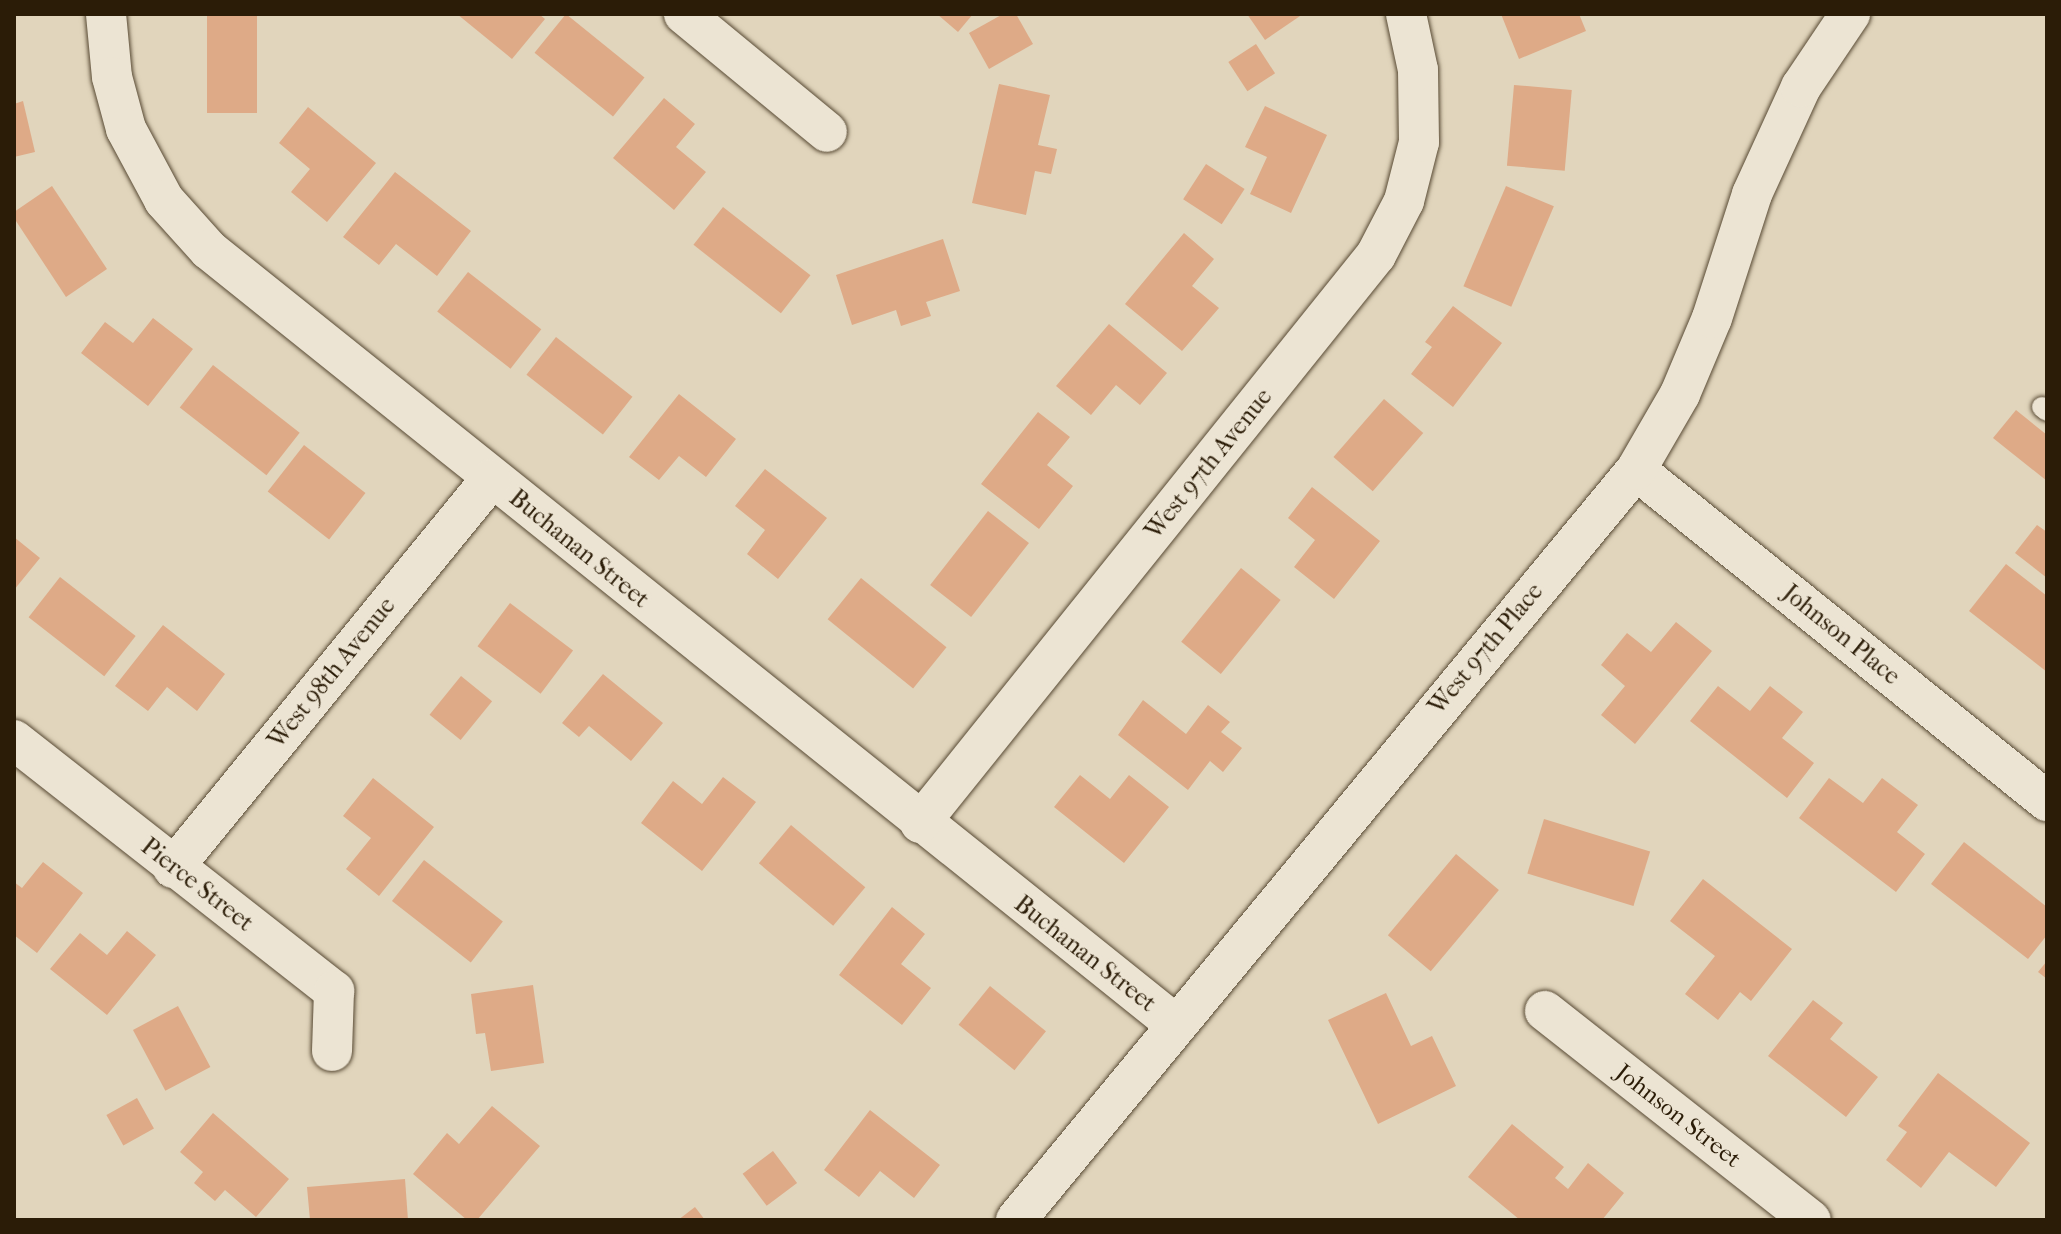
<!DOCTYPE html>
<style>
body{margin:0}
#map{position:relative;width:2061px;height:1234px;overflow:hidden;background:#e1d5bc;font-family:"IM FELL French Canon",serif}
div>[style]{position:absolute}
.building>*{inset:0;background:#deaa87;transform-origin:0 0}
.roads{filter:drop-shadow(0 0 2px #584a34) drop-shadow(0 0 2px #584a34)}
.lane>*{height:20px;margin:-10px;padding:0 10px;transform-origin:10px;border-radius:10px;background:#ece4d3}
.street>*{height:40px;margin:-20px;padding:0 20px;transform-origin:20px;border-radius:20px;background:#ece4d3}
span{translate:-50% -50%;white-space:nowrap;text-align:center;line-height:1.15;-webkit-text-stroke:7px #ece4d3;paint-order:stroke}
.street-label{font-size:24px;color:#2b1c07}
.frame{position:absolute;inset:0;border:16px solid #2b1c07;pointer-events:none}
</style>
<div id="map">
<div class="building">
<i style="left:207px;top:14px;width:50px;height:99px"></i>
<i style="clip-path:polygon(457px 14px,539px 14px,545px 19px,512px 59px)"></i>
<i style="left:566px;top:14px;width:101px;height:50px;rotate:39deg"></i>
<i style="clip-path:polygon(937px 14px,973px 14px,958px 32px)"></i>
<i style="clip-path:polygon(1003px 14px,1016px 14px,1033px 44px,989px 69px,969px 33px)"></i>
<i style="clip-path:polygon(1247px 14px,1303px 14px,1265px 40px)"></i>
<i style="clip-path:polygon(1501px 14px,1579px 14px,1586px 31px,1519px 59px)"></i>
<i style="left:1256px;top:44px;width:35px;height:33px;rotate:57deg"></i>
<i style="clip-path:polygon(999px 84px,1050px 95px,1038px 145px,1057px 149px,1051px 174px,1035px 171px,1026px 215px,972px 203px)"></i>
<i style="left:1514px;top:85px;width:58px;height:81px;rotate:5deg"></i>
<i style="clip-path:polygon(664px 98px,695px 124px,676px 147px,706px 172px,674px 210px,613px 158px)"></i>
<i style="clip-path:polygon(23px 101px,35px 152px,14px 157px,14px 104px)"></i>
<i style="clip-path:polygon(1265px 106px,1327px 135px,1291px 213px,1250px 194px,1267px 157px,1245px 147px)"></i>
<i style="clip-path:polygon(308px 107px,376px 163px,327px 222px,291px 192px,310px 169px,279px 143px)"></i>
<i style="left:1206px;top:164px;width:46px;height:42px;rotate:33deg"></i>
<i style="clip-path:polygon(395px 172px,471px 231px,437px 276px,396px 244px,379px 265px,343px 237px)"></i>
<i style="clip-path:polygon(52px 186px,107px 269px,66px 297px,14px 218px,14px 212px)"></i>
<i style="left:1506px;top:186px;width:52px;height:109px;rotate:23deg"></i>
<i style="left:723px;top:207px;width:111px;height:48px;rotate:38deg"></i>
<i style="clip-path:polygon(1184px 233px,1214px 259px,1192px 286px,1219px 308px,1182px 351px,1125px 304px)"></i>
<i style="clip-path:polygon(943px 239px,960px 291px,926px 302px,931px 316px,901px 326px,896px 310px,852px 325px,836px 275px)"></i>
<i style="left:468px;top:272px;width:93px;height:50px;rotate:38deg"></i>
<i style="clip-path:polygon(1453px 306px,1502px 343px,1453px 407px,1411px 374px,1432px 347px,1425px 342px)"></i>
<i style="clip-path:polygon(153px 318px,193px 349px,148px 406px,81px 353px,105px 322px,133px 343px)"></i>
<i style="clip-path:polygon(1109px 324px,1167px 373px,1140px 405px,1116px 385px,1091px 415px,1056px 386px)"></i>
<i style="left:556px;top:337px;width:97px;height:48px;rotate:38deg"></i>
<i style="left:213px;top:365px;width:110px;height:54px;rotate:38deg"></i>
<i style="clip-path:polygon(679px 394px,736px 439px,706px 477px,679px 456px,659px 480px,629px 457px)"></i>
<i style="left:1384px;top:399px;width:52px;height:77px;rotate:41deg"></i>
<i style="clip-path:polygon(2016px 410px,2047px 435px,2047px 481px,1993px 438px)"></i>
<i style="clip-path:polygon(1038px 412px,1070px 437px,1047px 465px,1073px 486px,1039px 529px,981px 484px)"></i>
<i style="left:304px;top:445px;width:78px;height:59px;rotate:38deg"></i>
<i style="clip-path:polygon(765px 469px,827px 518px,778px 579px,747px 554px,765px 530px,735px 506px)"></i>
<i style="clip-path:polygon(1312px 487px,1380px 541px,1334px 599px,1294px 567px,1315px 540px,1288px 518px)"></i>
<i style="left:988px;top:511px;width:52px;height:94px;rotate:38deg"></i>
<i style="clip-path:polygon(2037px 525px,2047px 532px,2047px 578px,2015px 553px)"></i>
<i style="clip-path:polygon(14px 537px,40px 558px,14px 590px)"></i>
<i style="clip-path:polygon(2006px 564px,2047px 596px,2047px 672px,1969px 611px)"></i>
<i style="left:1241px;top:568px;width:51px;height:95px;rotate:39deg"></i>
<i style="left:60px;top:577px;width:96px;height:51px;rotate:38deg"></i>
<i style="left:861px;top:578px;width:110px;height:53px;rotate:39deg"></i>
<i style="left:510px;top:603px;width:79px;height:54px;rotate:37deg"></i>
<i style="clip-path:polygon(1676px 622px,1712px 651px,1635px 744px,1601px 715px,1625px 686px,1601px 665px,1627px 633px,1651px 652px)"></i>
<i style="clip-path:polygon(163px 625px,225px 674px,197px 711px,167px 687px,148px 711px,115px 686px)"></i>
<i style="clip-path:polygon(603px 674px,663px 723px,631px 761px,589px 726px,579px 737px,562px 723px)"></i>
<i style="left:461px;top:676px;width:40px;height:50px;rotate:39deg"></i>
<i style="clip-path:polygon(1718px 686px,1750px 711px,1770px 686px,1803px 712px,1782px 738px,1814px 763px,1787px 798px,1690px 721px)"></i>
<i style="clip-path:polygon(1143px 700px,1186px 734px,1208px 705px,1230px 722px,1221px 732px,1242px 748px,1223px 772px,1210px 761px,1188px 790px,1118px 735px)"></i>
<i style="clip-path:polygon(1080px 775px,1110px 799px,1129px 775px,1169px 807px,1124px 863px,1054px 807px)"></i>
<i style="clip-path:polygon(723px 777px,756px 802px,702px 871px,641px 823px,673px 781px,702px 804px)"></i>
<i style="clip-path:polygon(373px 778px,434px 827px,379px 896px,346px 869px,371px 838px,343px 816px)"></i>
<i style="clip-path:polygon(1829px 778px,1863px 803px,1882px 778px,1918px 805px,1897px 832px,1925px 854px,1896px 892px,1799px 818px)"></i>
<i style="left:1544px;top:819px;width:111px;height:57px;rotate:17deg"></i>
<i style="left:791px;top:825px;width:97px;height:50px;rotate:40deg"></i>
<i style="clip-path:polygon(1964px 842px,2047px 907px,2047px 935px,2028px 959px,1931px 884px)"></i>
<i style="left:1456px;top:854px;width:56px;height:106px;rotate:40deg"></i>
<i style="left:424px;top:860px;width:100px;height:52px;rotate:38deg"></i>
<i style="clip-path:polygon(43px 862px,83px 893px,37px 953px,14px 935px,14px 882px,22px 888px)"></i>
<i style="clip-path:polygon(1703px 879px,1792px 949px,1751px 1001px,1740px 992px,1718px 1020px,1685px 994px,1715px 956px,1670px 921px)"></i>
<i style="clip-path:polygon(892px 907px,925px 934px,901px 964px,931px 988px,902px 1025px,839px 975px)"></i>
<i style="clip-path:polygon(127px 931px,156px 955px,107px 1015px,50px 969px,80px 933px,107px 955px)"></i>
<i style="clip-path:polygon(2047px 961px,2047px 979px,2038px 972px)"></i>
<i style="clip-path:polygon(533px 985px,544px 1063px,491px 1071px,485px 1033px,476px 1034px,471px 994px)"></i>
<i style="left:990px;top:986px;width:72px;height:50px;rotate:39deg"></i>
<i style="clip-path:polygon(1386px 993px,1411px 1046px,1432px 1036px,1456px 1086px,1378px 1124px,1328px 1020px)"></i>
<i style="clip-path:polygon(1813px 1000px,1843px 1023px,1830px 1039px,1878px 1077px,1846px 1117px,1768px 1056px)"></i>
<i style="left:178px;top:1006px;width:69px;height:51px;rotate:62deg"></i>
<i style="clip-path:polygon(1938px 1073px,2030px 1143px,1996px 1187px,1949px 1152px,1921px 1188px,1886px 1160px,1907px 1132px,1898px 1126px)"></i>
<i style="left:137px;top:1098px;width:35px;height:35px;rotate:61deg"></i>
<i style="clip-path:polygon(492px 1106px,540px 1146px,477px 1220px,467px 1220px,413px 1174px,447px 1133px,459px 1144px)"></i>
<i style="clip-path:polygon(870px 1110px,940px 1165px,914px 1198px,880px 1171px,859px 1197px,824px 1170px)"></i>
<i style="clip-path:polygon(213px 1113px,289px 1179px,256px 1217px,225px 1190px,215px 1201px,194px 1183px,203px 1172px,180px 1152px)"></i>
<i style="clip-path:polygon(1512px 1124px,1564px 1167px,1555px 1178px,1568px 1189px,1588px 1163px,1624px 1193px,1602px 1220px,1520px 1220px,1468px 1177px)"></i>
<i style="left:773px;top:1151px;width:40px;height:38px;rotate:53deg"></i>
<i style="clip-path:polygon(405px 1179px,408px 1220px,310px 1220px,307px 1187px)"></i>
<i style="clip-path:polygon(695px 1207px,705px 1220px,678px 1220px)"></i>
</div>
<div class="roads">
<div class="lane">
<i style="left:2042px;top:407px;width:6px;rotate:39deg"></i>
</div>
<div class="street">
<i style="left:106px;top:14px;width:63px;rotate:84.6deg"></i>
<i style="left:112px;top:77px;width:54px;rotate:74.9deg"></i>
<i style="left:126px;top:129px;width:81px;rotate:61.8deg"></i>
<i style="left:164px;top:200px;width:67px;rotate:48deg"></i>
<i style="left:209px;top:250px;width:1238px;rotate:38.7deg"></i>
<i style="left:684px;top:14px;width:185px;rotate:39.5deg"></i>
<i style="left:1636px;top:470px;width:528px;rotate:38.85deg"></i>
<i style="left:14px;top:740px;width:407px;rotate:38.1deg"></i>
<i style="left:334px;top:991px;width:60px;rotate:91.9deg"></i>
<i style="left:920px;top:823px;width:728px;rotate:-51.24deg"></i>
<i style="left:1376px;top:255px;width:61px;rotate:-62.6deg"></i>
<i style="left:1404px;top:201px;width:61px;rotate:-75.7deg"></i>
<i style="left:1419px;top:142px;width:72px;rotate:-90.8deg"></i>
<i style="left:1418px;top:70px;width:57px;rotate:-102.1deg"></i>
<i style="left:173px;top:868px;width:502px;rotate:-50.73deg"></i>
<i style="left:1545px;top:1011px;width:338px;rotate:38.2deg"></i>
<i style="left:1016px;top:1220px;width:973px;rotate:-50.42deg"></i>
<i style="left:1636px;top:470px;width:88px;rotate:-59.9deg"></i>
<i style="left:1680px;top:394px;width:82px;rotate:-67.2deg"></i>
<i style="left:1712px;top:318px;width:130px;rotate:-72.1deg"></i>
<i style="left:1752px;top:194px;width:118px;rotate:-65.4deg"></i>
<i style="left:1801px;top:87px;width:88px;rotate:-56.1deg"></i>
</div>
</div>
<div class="street-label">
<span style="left:1209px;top:464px;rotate:-51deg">West 97th Avenue</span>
<span style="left:579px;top:549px;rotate:39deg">Buchanan Street</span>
<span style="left:1841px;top:635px;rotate:39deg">Johnson Place</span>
<span style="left:1486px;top:649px;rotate:-50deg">West 97th Place</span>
<span style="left:332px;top:673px;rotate:-51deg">West 98th Avenue</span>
<span style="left:197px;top:885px;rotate:38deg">Pierce Street</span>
<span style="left:1085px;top:954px;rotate:38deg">Buchanan Street</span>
<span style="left:1678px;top:1116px;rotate:38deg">Johnson Street</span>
</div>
<div class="frame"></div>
</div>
